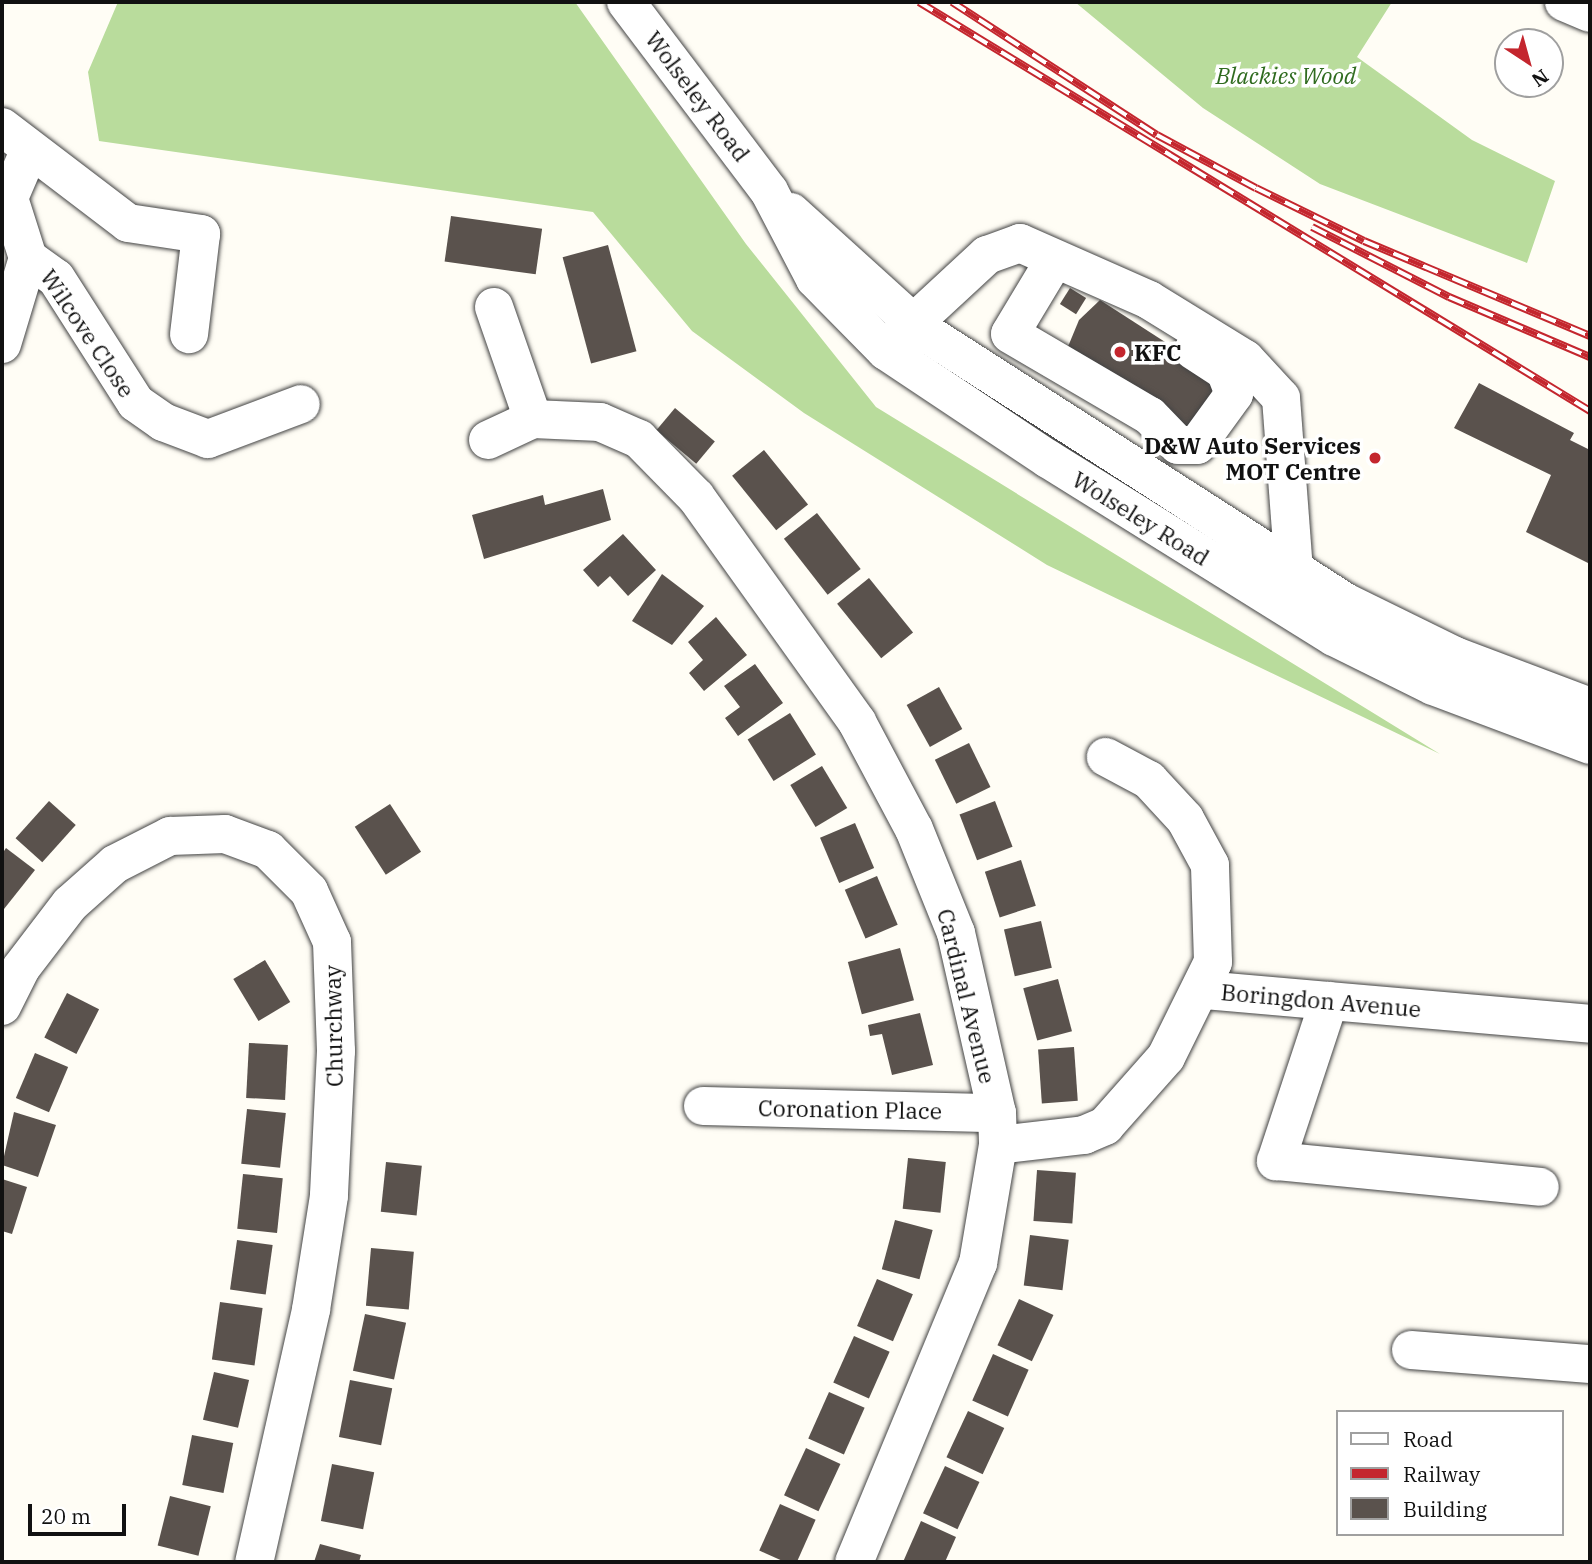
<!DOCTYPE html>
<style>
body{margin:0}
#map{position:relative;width:1592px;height:1564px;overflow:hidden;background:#fffdf5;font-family:"IBM Plex Serif",serif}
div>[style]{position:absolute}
.forest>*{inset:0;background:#b9dc9c}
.building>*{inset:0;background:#5a524d;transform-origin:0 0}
.roads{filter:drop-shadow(0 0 2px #444) drop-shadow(0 0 2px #444)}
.minor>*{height:38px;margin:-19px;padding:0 19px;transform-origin:19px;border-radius:19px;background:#fff}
.rail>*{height:8px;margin-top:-4px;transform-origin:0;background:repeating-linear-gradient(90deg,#fff 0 16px,#c4262e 0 32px);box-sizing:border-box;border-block:2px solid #c4262e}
.dots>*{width:19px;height:19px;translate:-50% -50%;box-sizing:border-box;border:4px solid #fff;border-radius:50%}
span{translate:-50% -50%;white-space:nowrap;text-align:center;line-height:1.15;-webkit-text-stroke:7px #fff;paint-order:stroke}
.park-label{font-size:23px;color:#2f6b1f;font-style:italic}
.street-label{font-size:23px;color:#111}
.poi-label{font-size:23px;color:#111;font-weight:700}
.left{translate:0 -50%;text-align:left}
.right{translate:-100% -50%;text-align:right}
.frame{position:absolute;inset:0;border:4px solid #111;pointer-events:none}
.legend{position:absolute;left:1336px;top:1410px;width:228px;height:126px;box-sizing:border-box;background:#fff;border:2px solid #a0a0a0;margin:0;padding:9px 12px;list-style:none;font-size:21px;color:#111}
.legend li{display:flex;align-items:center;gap:14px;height:35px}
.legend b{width:35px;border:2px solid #a0a0a0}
.north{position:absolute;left:1494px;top:28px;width:70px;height:70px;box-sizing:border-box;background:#fff;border:2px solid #a0a0a0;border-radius:50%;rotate:144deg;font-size:19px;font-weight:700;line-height:28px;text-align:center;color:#111}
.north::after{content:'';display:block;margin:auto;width:24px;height:32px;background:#c4262e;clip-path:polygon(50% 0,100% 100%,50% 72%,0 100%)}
.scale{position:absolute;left:28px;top:1504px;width:98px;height:32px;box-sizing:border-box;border:4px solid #111;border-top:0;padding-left:9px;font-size:21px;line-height:24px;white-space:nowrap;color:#111;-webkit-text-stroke:5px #fff;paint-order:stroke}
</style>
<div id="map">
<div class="forest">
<i style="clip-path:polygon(118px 2px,575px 2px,746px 244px,876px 407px,1440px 754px,1047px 565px,804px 413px,692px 331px,593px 212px,99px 141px,88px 72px)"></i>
<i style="clip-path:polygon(1075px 2px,1392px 2px,1357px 57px,1472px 140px,1555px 181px,1527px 263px,1320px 184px,1203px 108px)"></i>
</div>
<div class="building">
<i style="left:451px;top:216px;width:92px;height:46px;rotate:8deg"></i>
<i style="left:608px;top:245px;width:110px;height:47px;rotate:75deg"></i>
<i style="left:1070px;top:288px;width:19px;height:19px;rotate:32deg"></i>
<i style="clip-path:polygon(1100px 300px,1210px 371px,1220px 386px,1195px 434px,1067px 349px,1079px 320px)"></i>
<i style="clip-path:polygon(1479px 383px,1574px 433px,1570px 440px,1590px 450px,1590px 564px,1526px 532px,1551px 475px,1454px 428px)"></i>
<i style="left:675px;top:408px;width:52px;height:29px;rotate:40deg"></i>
<i style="left:764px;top:450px;width:70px;height:41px;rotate:51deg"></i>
<i style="clip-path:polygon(603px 489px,611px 520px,484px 559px,472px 515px,543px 495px,545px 505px)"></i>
<i style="left:817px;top:513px;width:71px;height:42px;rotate:52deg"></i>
<i style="clip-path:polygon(623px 534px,656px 570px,628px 596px,610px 576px,598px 587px,583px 570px)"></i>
<i style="clip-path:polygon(662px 574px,704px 606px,672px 645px,632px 621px)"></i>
<i style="left:869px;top:578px;width:70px;height:41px;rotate:51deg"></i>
<i style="clip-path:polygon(716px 617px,747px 655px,704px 691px,689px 673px,703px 660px,688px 642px)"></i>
<i style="clip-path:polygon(755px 664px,783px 703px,738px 736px,725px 718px,740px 707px,724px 686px)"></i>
<i style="left:939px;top:687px;width:48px;height:37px;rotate:61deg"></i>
<i style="left:790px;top:713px;width:49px;height:50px;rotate:58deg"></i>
<i style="left:969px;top:743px;width:49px;height:38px;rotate:64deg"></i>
<i style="left:822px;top:766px;width:49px;height:37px;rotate:59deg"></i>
<i style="left:49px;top:801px;width:36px;height:50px;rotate:42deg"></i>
<i style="left:995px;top:801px;width:49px;height:38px;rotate:69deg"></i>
<i style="left:390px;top:804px;width:57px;height:42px;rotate:57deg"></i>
<i style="left:855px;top:823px;width:49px;height:38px;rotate:67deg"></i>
<i style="clip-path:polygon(6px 848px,35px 870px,4px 909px,2px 854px)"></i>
<i style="left:1021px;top:860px;width:48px;height:38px;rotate:72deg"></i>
<i style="left:877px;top:876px;width:53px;height:35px;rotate:67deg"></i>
<i style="left:1041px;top:921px;width:48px;height:38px;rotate:77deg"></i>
<i style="left:900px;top:948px;width:54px;height:54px;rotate:75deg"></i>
<i style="left:265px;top:960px;width:49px;height:37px;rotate:59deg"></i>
<i style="left:1058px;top:979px;width:54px;height:36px;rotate:75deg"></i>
<i style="left:67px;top:993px;width:36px;height:50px;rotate:27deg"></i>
<i style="clip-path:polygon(920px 1013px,933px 1065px,892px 1075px,882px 1034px,870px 1036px,868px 1025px)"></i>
<i style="left:249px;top:1043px;width:39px;height:55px;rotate:3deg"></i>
<i style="left:1074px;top:1047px;width:54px;height:36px;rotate:86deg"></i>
<i style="left:35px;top:1053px;width:36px;height:49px;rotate:23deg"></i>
<i style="left:247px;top:1109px;width:39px;height:55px;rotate:6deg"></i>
<i style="clip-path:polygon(14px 1112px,56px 1125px,38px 1177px,2px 1165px)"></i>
<i style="left:908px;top:1158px;width:38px;height:51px;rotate:6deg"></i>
<i style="left:386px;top:1162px;width:36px;height:50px;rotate:6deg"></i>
<i style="left:1037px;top:1170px;width:39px;height:51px;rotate:4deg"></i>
<i style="left:243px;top:1174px;width:40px;height:55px;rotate:6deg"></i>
<i style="clip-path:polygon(2px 1179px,27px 1187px,12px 1234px,2px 1231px)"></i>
<i style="left:895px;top:1220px;width:39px;height:51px;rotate:15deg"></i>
<i style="left:1030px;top:1235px;width:39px;height:51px;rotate:7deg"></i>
<i style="left:237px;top:1240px;width:36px;height:50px;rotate:8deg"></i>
<i style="left:371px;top:1248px;width:43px;height:58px;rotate:5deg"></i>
<i style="left:877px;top:1279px;width:39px;height:51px;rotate:23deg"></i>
<i style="left:1019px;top:1299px;width:38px;height:51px;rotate:25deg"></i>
<i style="left:220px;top:1302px;width:43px;height:58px;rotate:8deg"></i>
<i style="left:365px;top:1314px;width:42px;height:58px;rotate:12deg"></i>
<i style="left:854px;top:1336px;width:39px;height:51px;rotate:24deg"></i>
<i style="left:993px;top:1354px;width:39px;height:51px;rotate:24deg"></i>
<i style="left:214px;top:1372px;width:36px;height:49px;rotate:13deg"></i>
<i style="left:350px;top:1380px;width:43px;height:58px;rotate:11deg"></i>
<i style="left:829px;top:1392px;width:39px;height:51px;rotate:24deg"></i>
<i style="left:968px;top:1411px;width:40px;height:51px;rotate:25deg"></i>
<i style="left:192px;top:1435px;width:42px;height:51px;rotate:11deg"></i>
<i style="left:806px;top:1448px;width:38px;height:52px;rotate:25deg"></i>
<i style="left:332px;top:1464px;width:43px;height:58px;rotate:11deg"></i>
<i style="left:945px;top:1466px;width:38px;height:52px;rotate:25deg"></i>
<i style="left:170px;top:1496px;width:42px;height:51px;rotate:14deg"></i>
<i style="left:780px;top:1504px;width:39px;height:51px;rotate:24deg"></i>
<i style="clip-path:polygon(921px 1521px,956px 1537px,945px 1562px,903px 1562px)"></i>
<i style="clip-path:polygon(320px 1544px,361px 1555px,359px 1562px,314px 1562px)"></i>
</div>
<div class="roads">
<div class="minor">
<i style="left:626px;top:2px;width:237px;rotate:52.9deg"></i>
<i style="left:769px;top:191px;width:99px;rotate:62.4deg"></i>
<i style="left:815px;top:279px;width:101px;rotate:45.4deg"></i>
<i style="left:886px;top:351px;width:195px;rotate:33.7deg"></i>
<i style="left:1048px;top:459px;width:337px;rotate:31.9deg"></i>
<i style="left:1334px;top:637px;width:110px;rotate:26.3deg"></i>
<i style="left:1433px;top:686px;width:168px;rotate:20.6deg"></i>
<i style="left:1564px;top:2px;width:28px;rotate:23deg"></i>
<i style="left:2px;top:127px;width:158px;rotate:37.3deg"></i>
<i style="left:128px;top:223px;width:74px;rotate:8.6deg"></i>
<i style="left:201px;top:234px;width:101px;rotate:96.8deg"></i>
<i style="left:791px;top:212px;width:174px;rotate:42.2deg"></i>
<i style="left:920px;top:329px;width:505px;rotate:32.71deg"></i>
<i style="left:1345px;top:602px;width:123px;rotate:26.1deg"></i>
<i style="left:1455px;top:656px;width:144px;rotate:20.7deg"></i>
<i style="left:28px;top:258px;width:34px;rotate:36deg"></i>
<i style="left:56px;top:278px;width:148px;rotate:57.4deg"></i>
<i style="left:136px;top:403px;width:33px;rotate:35deg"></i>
<i style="left:163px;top:422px;width:48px;rotate:20.7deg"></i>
<i style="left:208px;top:439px;width:99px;rotate:-20.6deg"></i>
<i style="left:1055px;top:259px;width:87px;rotate:121deg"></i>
<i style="left:1010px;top:334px;width:162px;rotate:30.4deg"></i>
<i style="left:1150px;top:416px;width:40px;rotate:46deg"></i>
<i style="left:1178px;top:445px;width:19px"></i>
<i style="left:1197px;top:445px;width:63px;rotate:-54deg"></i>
<i style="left:1234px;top:394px;width:25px;rotate:-111deg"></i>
<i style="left:1225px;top:371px;width:38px;rotate:-147deg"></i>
<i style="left:494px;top:307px;width:119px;rotate:70.8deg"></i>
<i style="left:894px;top:341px;width:127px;rotate:-42.8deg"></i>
<i style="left:987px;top:255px;width:35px;rotate:-20deg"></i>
<i style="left:1020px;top:243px;width:141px;rotate:23.8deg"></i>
<i style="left:1149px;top:300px;width:113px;rotate:31.6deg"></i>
<i style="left:1245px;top:359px;width:53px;rotate:47.3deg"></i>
<i style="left:1281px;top:398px;width:171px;rotate:85.7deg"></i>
<i style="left:2px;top:344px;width:90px;rotate:-73.2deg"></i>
<i style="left:28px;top:258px;width:63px;rotate:-107.6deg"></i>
<i style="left:9px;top:198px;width:53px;rotate:-66.8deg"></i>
<i style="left:488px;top:440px;width:50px;rotate:-25deg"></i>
<i style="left:533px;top:419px;width:67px;rotate:2.6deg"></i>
<i style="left:600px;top:422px;width:43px;rotate:23.6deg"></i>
<i style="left:639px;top:439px;width:81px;rotate:45.5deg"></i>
<i style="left:696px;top:497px;width:277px;rotate:54.4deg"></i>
<i style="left:857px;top:722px;width:121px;rotate:62deg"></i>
<i style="left:914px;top:829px;width:112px;rotate:68deg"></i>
<i style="left:956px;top:933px;width:185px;rotate:77.2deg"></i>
<i style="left:997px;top:1113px;width:32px;rotate:88deg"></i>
<i style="left:998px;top:1145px;width:120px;rotate:99.6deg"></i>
<i style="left:978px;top:1263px;width:324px;rotate:112.5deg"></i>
<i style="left:1204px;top:990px;width:387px;rotate:5deg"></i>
<i style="left:1329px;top:1001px;width:169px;rotate:108.3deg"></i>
<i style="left:1276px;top:1161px;width:265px;rotate:5.6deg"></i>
<i style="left:2px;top:1006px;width:42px;rotate:-63.4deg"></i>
<i style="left:21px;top:968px;width:81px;rotate:-52.6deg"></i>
<i style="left:70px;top:904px;width:60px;rotate:-41.6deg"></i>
<i style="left:115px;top:864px;width:62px;rotate:-27deg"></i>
<i style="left:170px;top:836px;width:55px;rotate:-2.1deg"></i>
<i style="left:225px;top:834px;width:46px;rotate:20.4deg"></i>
<i style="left:268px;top:850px;width:58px;rotate:45deg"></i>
<i style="left:309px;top:891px;width:56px;rotate:65.7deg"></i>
<i style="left:332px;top:942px;width:109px;rotate:87.9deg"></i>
<i style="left:336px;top:1051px;width:145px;rotate:92.8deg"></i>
<i style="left:329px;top:1196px;width:115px;rotate:99deg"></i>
<i style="left:311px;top:1310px;width:258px;rotate:102.7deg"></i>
<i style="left:703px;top:1106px;width:294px;rotate:1.4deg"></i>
<i style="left:998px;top:1145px;width:87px;rotate:-6.6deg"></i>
<i style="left:1084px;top:1135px;width:23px;rotate:-23deg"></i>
<i style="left:1105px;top:1126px;width:92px;rotate:-48.5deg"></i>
<i style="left:1166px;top:1057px;width:106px;rotate:-63.7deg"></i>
<i style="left:1213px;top:962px;width:97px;rotate:-91.8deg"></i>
<i style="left:1210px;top:865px;width:52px;rotate:-118.5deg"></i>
<i style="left:1185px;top:819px;width:53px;rotate:-132.7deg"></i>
<i style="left:1149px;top:780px;width:49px;rotate:-151.9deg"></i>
<i style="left:1411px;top:1350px;width:180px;rotate:4.5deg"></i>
</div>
</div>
<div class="rail">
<i style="left:919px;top:2px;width:786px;rotate:31.36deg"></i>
<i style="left:952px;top:2px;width:244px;rotate:33deg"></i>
<i style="left:1157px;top:135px;width:112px;rotate:28.2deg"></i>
<i style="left:1256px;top:188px;width:120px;rotate:26.1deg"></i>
<i style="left:1364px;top:241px;width:245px;rotate:22.8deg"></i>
<i style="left:1312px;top:227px;width:154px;rotate:27.1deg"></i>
<i style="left:1449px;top:297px;width:153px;rotate:23.1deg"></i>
</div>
<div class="dots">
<i style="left:1120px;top:352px;background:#c4262e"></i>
<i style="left:1375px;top:458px;background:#c4262e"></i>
</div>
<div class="park-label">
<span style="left:1286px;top:75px">Blackies Wood</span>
</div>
<div class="street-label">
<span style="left:698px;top:96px;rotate:53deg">Wolseley Road</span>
<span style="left:88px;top:333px;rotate:56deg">Wilcove Close</span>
<span style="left:1141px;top:518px;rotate:32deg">Wolseley Road</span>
<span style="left:967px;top:996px;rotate:76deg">Cardinal Avenue</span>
<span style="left:1321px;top:1000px;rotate:5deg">Boringdon Avenue</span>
<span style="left:333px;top:1026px;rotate:-91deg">Churchway</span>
<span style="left:850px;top:1109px;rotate:1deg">Coronation Place</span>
</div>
<div class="poi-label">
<span class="left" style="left:1134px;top:352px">KFC</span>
<span class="right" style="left:1361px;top:458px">D&amp;W Auto Services<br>MOT Centre</span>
</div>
<div class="frame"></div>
<ul class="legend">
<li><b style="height:9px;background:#fff"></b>Road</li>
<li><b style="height:9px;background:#c4262e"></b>Railway</li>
<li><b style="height:19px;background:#5a524d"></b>Building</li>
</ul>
<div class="north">N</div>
<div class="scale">20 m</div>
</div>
